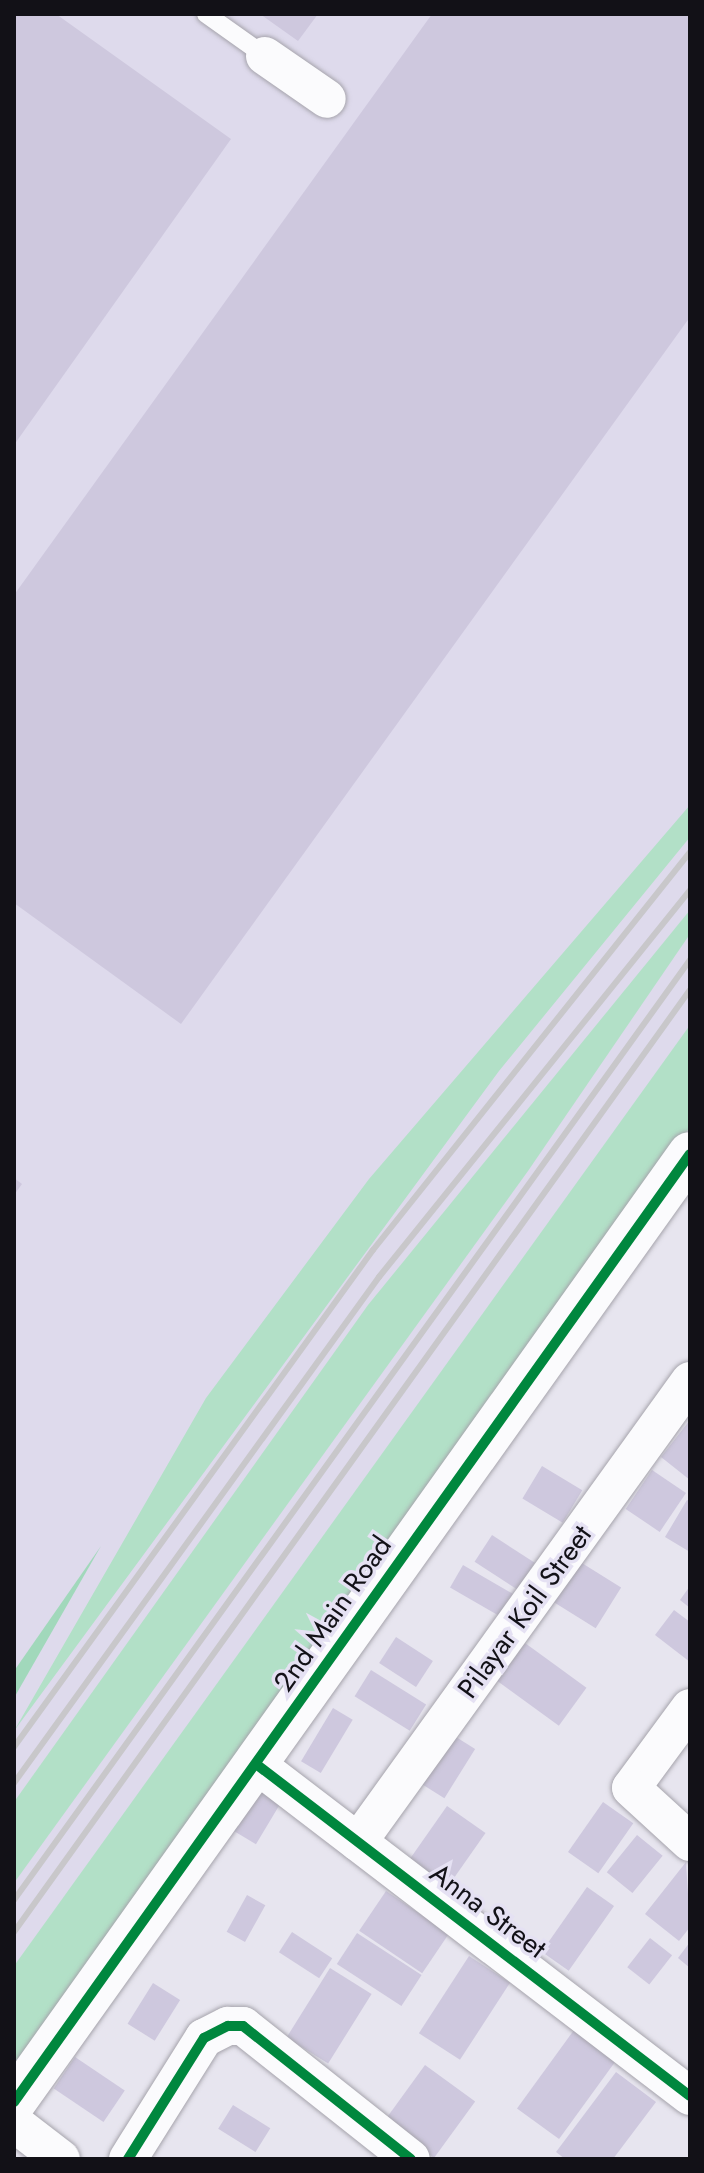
<!DOCTYPE html>
<style>
body{margin:0}
#map{position:relative;width:704px;height:2173px;overflow:hidden;background:#e7e5ef;font-family:Jost,sans-serif}
div>[style]{position:absolute}
.built>*{inset:0;background:#dedaec}
.green>*{inset:0;background:#b2e0c7}
.forest>*{inset:0;background:#a1d8bb}
.building>*{inset:0;background:#cec8de;transform-origin:0 0}
.roads{filter:drop-shadow(0 0 2px #a6a4ac) drop-shadow(0 0 2px #a6a4ac)}
.service>*{height:18px;margin:-9px;padding:0 9px;transform-origin:9px;border-radius:9px;background:#fbfbfd}
.minor>*{height:38px;margin:-19px;padding:0 19px;transform-origin:19px;border-radius:19px;background:#fbfbfd}
.tertiary>*{height:44px;margin:-22px;padding:0 22px;transform-origin:22px;border-radius:22px;background:#fbfbfd}
.rail>*{height:6px;margin:-3px;padding:0 3px;transform-origin:3px;border-radius:3px;background:#c8c7ca}
.cycleway>*{height:10px;margin:-5px;padding:0 5px;transform-origin:5px;border-radius:5px;background:#00873e}
span{translate:-50% -50%;white-space:nowrap;text-align:center;line-height:1.15;-webkit-text-stroke:7px #e5e1f3;paint-order:stroke}
.street-label{font-size:28px;color:#121117}
.frame{position:absolute;inset:0;border:16px solid #121117;pointer-events:none}
</style>
<div id="map">
<div class="built">
<i style="clip-path:polygon(14px 14px,690px 14px,690px 1091px,14px 2043px)"></i>
</div>
<div class="green">
<i style="clip-path:polygon(690px 805px,690px 837px,499px 1071px,14px 1731px,206px 1398px,369px 1179px)"></i>
<i style="clip-path:polygon(690px 910px,690px 934px,528px 1171px,14px 1883px,14px 1802px,368px 1305px)"></i>
<i style="clip-path:polygon(690px 1025px,690px 1127px,14px 2088px,14px 1966px)"></i>
</div>
<div class="forest">
<i style="clip-path:polygon(101px 1546px,14px 1698px,14px 1671px)"></i>
</div>
<div class="building">
<i style="clip-path:polygon(14px 14px,56px 14px,231px 139px,14px 445px)"></i>
<i style="clip-path:polygon(260px 14px,318px 14px,298px 41px)"></i>
<i style="clip-path:polygon(432px 14px,690px 14px,690px 317px,181px 1024px,14px 903px,14px 595px)"></i>
<i style="clip-path:polygon(14px 1178px,22px 1184px,14px 1195px)"></i>
<i style="clip-path:polygon(690px 1420px,690px 1480px,661px 1457px)"></i>
<i style="left:542px;top:1466px;width:47px;height:38px;rotate:31deg"></i>
<i style="left:652px;top:1470px;width:41px;height:47px;rotate:34deg"></i>
<i style="clip-path:polygon(687px 1500px,690px 1501px,690px 1552px,665px 1537px)"></i>
<i style="left:492px;top:1535px;width:51px;height:32px;rotate:33deg"></i>
<i style="left:577px;top:1560px;width:52px;height:48px;rotate:32deg"></i>
<i style="left:463px;top:1565px;width:62px;height:26px;rotate:30deg"></i>
<i style="clip-path:polygon(690px 1586px,690px 1608px,680px 1600px)"></i>
<i style="clip-path:polygon(674px 1610px,690px 1622px,690px 1662px,655px 1635px)"></i>
<i style="left:396px;top:1637px;width:44px;height:31px;rotate:33deg"></i>
<i style="left:525px;top:1643px;width:76px;height:47px;rotate:36deg"></i>
<i style="left:371px;top:1670px;width:65px;height:31px;rotate:32deg"></i>
<i style="left:333px;top:1708px;width:23px;height:62px;rotate:31deg"></i>
<i style="left:448px;top:1732px;width:32px;height:58px;rotate:32deg"></i>
<i style="left:256px;top:1780px;width:33px;height:55px;rotate:31deg"></i>
<i style="left:603px;top:1802px;width:37px;height:61px;rotate:35deg"></i>
<i style="left:447px;top:1806px;width:47px;height:66px;rotate:35deg"></i>
<i style="left:637px;top:1835px;width:33px;height:48px;rotate:39deg"></i>
<i style="clip-path:polygon(686px 1862px,690px 1927px,679px 1941px,645px 1914px)"></i>
<i style="left:587px;top:1887px;width:33px;height:79px;rotate:35deg"></i>
<i style="left:386px;top:1891px;width:76px;height:48px;rotate:34deg"></i>
<i style="left:247px;top:1895px;width:21px;height:42px;rotate:29deg"></i>
<i style="left:292px;top:1932px;width:48px;height:24px;rotate:33deg"></i>
<i style="left:357px;top:1933px;width:77px;height:37px;rotate:33deg"></i>
<i style="left:650px;top:1938px;width:28px;height:37px;rotate:38deg"></i>
<i style="clip-path:polygon(690px 1942px,690px 1968px,678px 1958px)"></i>
<i style="left:469px;top:1956px;width:49px;height:92px;rotate:33deg"></i>
<i style="left:330px;top:1968px;width:49px;height:82px;rotate:32deg"></i>
<i style="left:153px;top:1983px;width:32px;height:48px;rotate:32deg"></i>
<i style="left:574px;top:2030px;width:52px;height:97px;rotate:36deg"></i>
<i style="left:75px;top:2057px;width:60px;height:38px;rotate:34deg"></i>
<i style="left:425px;top:2065px;width:62px;height:70px;rotate:36deg"></i>
<i style="clip-path:polygon(616px 2072px,656px 2102px,613px 2159px,565px 2159px,556px 2152px)"></i>
<i style="left:233px;top:2105px;width:44px;height:28px;rotate:32deg"></i>
</div>
<div class="roads">
<div class="service">
<i style="left:206px;top:14px;width:72px;rotate:35.4deg"></i>
</div>
<div class="minor">
<i style="left:265px;top:56px;width:75px;rotate:34.7deg"></i>
<i style="left:690px;top:1708px;width:99px;rotate:126.4deg"></i>
<i style="left:631px;top:1788px;width:80px;rotate:42.5deg"></i>
<i style="left:256px;top:1764px;width:546px;rotate:37.42deg"></i>
<i style="left:358px;top:1842px;width:568px;rotate:-54.24deg"></i>
<i style="left:14px;top:2123px;width:59px;rotate:37.5deg"></i>
<i style="left:128px;top:2159px;width:143px;rotate:-57.9deg"></i>
<i style="left:204px;top:2038px;width:27px;rotate:-27deg"></i>
<i style="left:228px;top:2026px;width:15px"></i>
<i style="left:243px;top:2026px;width:214px;rotate:38.4deg"></i>
</div>
<div class="tertiary">
<i style="left:14px;top:2102px;width:1164px;rotate:-54.51deg"></i>
</div>
</div>
<div class="rail">
<i style="left:14px;top:1747px;width:613px;rotate:-54.16deg"></i>
<i style="left:373px;top:1250px;width:509px;rotate:-51.46deg"></i>
<i style="left:14px;top:1783px;width:624px;rotate:-54.2deg"></i>
<i style="left:379px;top:1277px;width:496px;rotate:-51.2deg"></i>
<i style="left:14px;top:1900px;width:1158px;rotate:-54.28deg"></i>
<i style="left:14px;top:1932px;width:1159px;rotate:-54.34deg"></i>
</div>
<div class="cycleway">
<i style="left:256px;top:1764px;width:546px;rotate:37.42deg"></i>
<i style="left:14px;top:2102px;width:1164px;rotate:-54.51deg"></i>
<i style="left:128px;top:2159px;width:143px;rotate:-57.9deg"></i>
<i style="left:204px;top:2038px;width:27px;rotate:-27deg"></i>
<i style="left:228px;top:2026px;width:15px"></i>
<i style="left:243px;top:2026px;width:214px;rotate:38.4deg"></i>
</div>
<div class="street-label">
<span style="left:525px;top:1612px;rotate:-54deg">Pilayar Koil Street</span>
<span style="left:333px;top:1614px;rotate:-55deg">2nd Main Road</span>
<span style="left:488px;top:1911px;rotate:37deg">Anna Street</span>
</div>
<div class="frame"></div>
</div>
